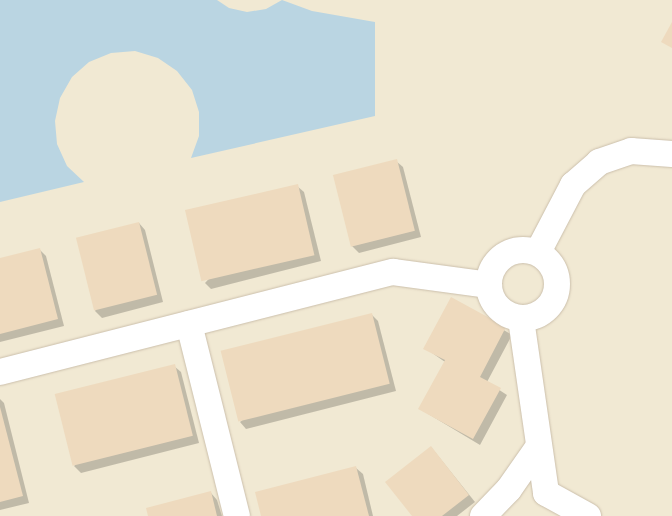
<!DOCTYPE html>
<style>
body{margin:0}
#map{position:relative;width:672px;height:516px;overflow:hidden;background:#faf6e4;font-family:"Archivo Narrow",sans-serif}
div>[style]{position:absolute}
.residential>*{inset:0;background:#f1e9d3;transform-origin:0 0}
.water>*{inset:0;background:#bad5e2}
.shadow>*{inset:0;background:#0003}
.building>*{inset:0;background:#eedabe;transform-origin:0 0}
.roads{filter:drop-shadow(0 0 1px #cbbfab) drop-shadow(0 0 1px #cbbfab)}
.street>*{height:26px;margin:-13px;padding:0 13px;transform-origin:13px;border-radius:13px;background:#fff}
.street>.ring{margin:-13px;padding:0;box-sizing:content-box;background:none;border:26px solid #fff;border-radius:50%}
span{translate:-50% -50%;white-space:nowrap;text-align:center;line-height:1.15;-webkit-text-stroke:4.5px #fefaea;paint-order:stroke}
</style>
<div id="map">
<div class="residential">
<i style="left:0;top:0;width:672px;height:516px"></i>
</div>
<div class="water">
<i style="clip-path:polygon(0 0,217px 0,229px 8px,247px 12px,266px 9px,282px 0,312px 11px,375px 22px,375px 116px,191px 158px,199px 136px,199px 112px,192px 90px,177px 71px,158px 58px,135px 51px,111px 53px,89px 62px,72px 77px,60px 98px,55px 121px,57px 144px,67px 166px,84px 182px,0 202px)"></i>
</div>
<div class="shadow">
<i style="clip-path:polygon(396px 161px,403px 167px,421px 237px,359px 253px,352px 246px)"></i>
<i style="clip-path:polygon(297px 186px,304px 192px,321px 261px,211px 289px,205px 283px)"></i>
<i style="clip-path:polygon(139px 223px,145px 230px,163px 302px,102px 318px,95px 311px)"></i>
<i style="clip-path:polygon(39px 249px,46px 256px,64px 326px,0 342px,0 260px)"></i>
<i style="clip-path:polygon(452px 299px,512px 335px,487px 382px,507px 395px,480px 445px,420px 409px,445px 362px,425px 348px)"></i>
<i style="clip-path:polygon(372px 315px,378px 321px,396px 391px,246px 429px,240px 422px)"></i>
<i style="clip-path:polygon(174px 366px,181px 372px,199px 443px,81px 473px,74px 466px)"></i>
<i style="clip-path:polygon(0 399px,4px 403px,29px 503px,0 510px)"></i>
<i style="clip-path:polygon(431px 447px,475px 502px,457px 516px,413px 516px)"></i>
<i style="clip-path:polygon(356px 468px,363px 474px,373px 516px,262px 516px)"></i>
<i style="clip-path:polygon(211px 493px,217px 500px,222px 516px,150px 516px)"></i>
</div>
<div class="building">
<i style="clip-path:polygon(672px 22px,672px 48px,661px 42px)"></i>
<i style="left:397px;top:159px;width:74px;height:66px;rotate:76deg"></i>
<i style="left:298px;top:184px;width:73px;height:116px;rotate:77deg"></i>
<i style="left:139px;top:222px;width:75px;height:65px;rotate:76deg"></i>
<i style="clip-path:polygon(40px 248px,58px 319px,0 334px,0 258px)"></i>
<i style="clip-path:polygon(451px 297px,506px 327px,480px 377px,501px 388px,473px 439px,418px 409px,445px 360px,423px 349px)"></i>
<i style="left:372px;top:313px;width:73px;height:156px;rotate:76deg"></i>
<i style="left:175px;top:364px;width:74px;height:124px;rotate:76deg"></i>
<i style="clip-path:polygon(0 407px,23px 496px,0 502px)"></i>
<i style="clip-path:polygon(431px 446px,469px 495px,442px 516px,412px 516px,385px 482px)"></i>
<i style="clip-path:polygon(356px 466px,369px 516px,261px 516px,255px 492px)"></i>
<i style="clip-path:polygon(211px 491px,217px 516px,148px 516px,146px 508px)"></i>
</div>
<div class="roads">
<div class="street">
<i class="ring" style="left:489px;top:250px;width:42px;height:42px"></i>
<i style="left:538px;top:252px;width:76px;rotate:-62.4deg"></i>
<i style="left:573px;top:185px;width:35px;rotate:-41deg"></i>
<i style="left:599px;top:162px;width:34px;rotate:-19deg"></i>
<i style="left:631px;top:151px;width:41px;rotate:4.2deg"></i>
<i style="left:521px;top:319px;width:176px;rotate:81.8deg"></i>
<i style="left:546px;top:493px;width:48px;rotate:28.7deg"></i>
<i style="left:189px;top:324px;width:198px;rotate:76deg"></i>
<i style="left:0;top:372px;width:406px;rotate:-14.3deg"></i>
<i style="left:393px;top:272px;width:97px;rotate:7.7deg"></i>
<i style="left:483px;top:516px;width:37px;rotate:-46deg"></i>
<i style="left:509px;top:489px;width:52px;rotate:-55.1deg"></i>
</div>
</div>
</div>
